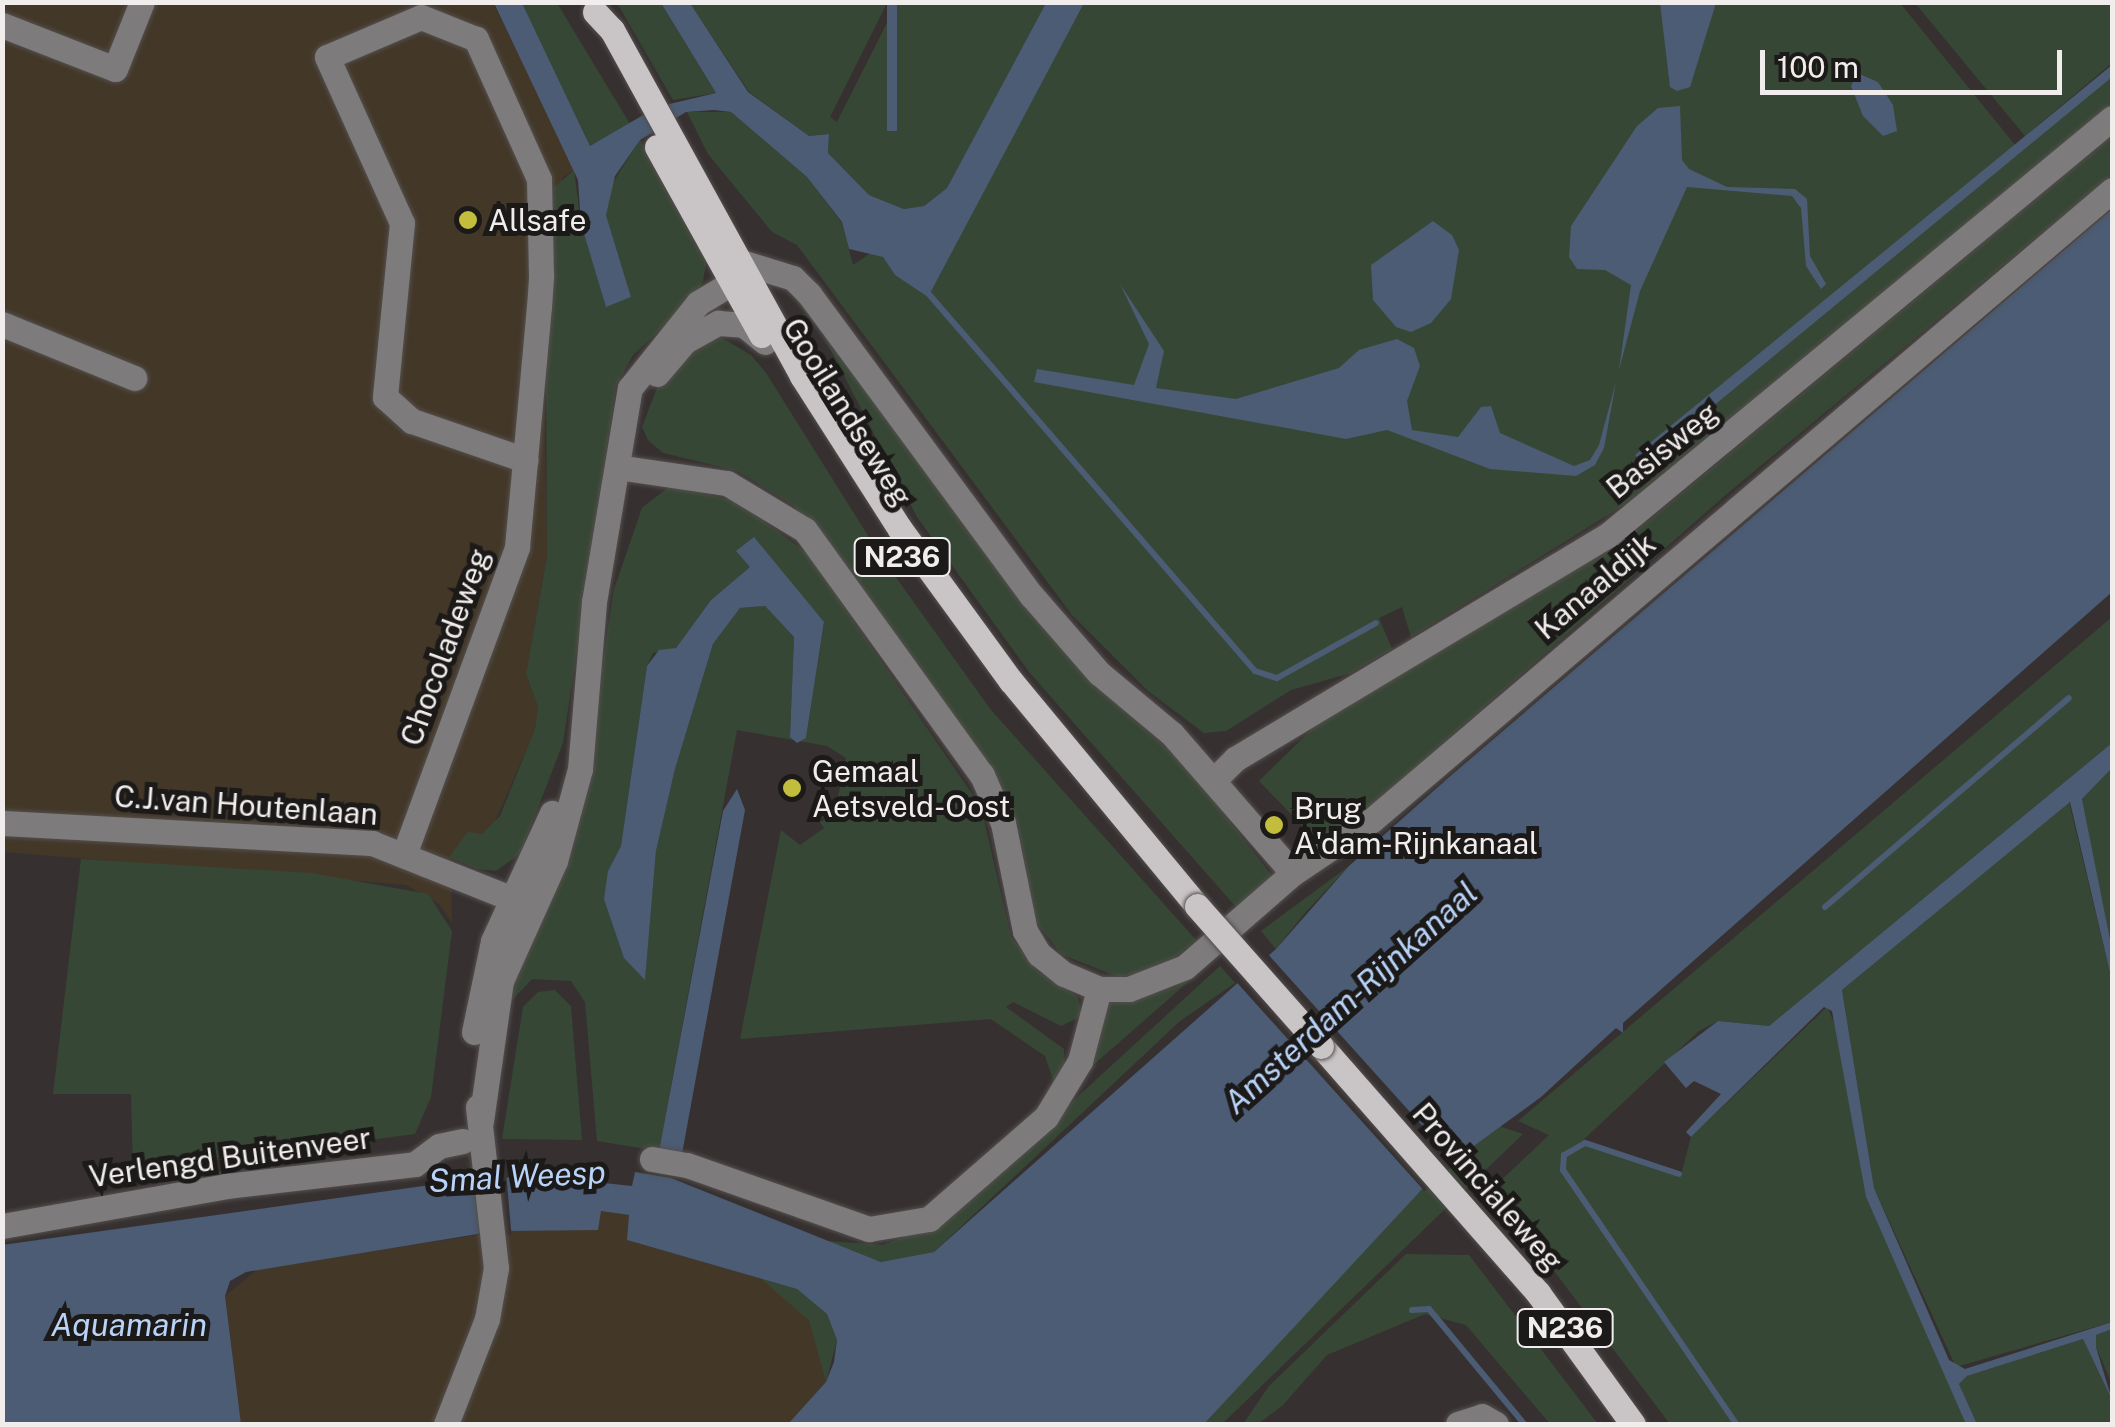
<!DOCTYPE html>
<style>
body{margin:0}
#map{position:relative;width:2115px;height:1427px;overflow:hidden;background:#363130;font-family:"Public Sans",sans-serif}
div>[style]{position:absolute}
.industrial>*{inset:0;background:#433828}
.green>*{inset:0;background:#374735}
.water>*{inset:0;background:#4b5c74;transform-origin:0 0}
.pier>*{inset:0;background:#363130;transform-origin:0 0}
.stream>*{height:6px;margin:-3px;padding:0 3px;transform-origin:3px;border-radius:3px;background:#4b5c74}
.roads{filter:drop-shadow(0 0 2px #544f4e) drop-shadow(0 0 2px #544f4e)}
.minor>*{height:25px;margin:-12.5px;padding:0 12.5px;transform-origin:12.5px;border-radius:12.5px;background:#7e7b7c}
.major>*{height:25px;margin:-12.5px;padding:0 12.5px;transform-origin:12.5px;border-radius:12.5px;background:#c9c4c5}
.bridges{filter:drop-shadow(0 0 2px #544f4e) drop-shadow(0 0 2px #544f4e)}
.major-bridge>*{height:25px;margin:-12.5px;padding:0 12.5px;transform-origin:12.5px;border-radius:12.5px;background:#c9c4c5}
.dots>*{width:28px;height:28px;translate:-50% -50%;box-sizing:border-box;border:5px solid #1c1a19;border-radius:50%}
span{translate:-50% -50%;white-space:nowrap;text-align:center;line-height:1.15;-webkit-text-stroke:10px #1c1a19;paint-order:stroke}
.shield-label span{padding:2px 8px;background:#1c1a19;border:2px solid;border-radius:8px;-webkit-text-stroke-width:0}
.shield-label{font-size:28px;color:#f0edec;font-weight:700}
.poi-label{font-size:30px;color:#f0edec}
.left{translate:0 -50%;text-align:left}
.street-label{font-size:30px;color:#f0edec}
.water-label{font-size:32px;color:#b8d2f8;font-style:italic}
.frame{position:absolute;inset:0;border:5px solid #f0edec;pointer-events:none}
.scale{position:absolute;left:1760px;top:50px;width:302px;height:45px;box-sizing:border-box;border:5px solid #f0edec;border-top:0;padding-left:12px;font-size:30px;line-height:35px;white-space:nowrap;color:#f0edec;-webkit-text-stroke:8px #1c1a19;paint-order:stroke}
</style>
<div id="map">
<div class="industrial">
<i style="clip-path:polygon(2px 3px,493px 3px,565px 146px,574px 170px,563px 177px,542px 231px,547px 557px,526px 674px,538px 707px,535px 730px,493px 826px,451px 855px,452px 923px,439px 904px,406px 885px,3px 852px)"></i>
<i style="clip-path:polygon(600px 1211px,630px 1215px,627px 1240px,797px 1289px,827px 1314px,826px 1382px,788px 1424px,241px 1424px,225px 1296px,258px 1269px,517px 1229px,597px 1230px)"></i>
</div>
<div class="green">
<i style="clip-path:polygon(522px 3px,557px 3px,630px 124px,590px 146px)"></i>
<i style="clip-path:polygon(617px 3px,661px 3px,716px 93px,673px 100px)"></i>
<i style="clip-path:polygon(690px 3px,887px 3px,830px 117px,837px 122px,897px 3px,1046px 3px,947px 188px,924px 206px,904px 209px,869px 195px,828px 153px,829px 134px,809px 136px,749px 92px)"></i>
<i style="clip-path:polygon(1084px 3px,1900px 3px,2015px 145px,2112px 71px,2112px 104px,1627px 503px,1411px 637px,1402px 607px,1379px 618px,1392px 649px,1351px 673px,1291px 690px,1226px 731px,1204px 733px,1148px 691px,1072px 615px,797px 245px,772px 232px,708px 154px,687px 112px,731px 112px,807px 177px,842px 223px,853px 265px,871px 253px,883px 257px,895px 275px,938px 274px)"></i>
<i style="clip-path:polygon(1915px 3px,2112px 3px,2112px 63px,2025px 136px)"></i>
<i style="clip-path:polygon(2112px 136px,2112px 175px,1728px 493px,1345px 829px,1318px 842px,1259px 781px,1314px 727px,1640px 528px)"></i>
<i style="clip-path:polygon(640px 139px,699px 240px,707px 260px,703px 281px,696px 297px,633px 355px,616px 386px,563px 743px,520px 854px,496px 871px,478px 869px,449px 857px,468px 832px,482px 834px,500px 816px,535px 729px,538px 707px,526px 674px,547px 557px,545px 195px,574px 170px,581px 224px,606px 306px,631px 297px,606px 215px,606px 194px)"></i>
<i style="clip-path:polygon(786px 288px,798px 293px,1025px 604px,1117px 703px,1185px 764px,1273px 877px,1236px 907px,1029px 672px,917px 517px,823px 335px)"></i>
<i style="clip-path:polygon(717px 335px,751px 355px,766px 373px,882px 558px,991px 710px,1196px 940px,1175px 958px,1155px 971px,1118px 977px,1061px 954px,1033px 918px,1023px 851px,1001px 786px,815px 530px,794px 506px,738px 471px,663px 453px,648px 440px,642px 427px,659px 383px,672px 364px)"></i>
<i style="clip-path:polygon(evenodd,670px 486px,736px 501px,807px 553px,981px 807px,1011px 937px,1039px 972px,1078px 997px,1082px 1016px,1061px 1026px,1013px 1002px,1006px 1007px,1064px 1049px,1065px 1073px,1051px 1095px,1053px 1080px,1045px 1056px,991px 1019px,740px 1039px,781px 830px,800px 845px,824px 828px,820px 822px,834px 816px,846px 758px,827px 746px,737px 730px,659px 1151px,597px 1141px,585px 1002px,571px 981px,532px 979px,502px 1011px,586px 771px,614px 589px,642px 508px,670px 486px,750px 567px,824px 623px,806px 738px,790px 736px,794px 637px,765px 606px,740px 608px,713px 644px,675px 769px,656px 851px,645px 978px,608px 871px,621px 846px,647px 666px,653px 653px,676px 648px,711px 600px,750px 567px)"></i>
<i style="clip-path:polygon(2112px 617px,2112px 743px,1769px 1026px,1718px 1021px,1699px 1031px,1580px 1143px,1681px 1175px,1691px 1137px,1827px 1007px,1839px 1033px,1866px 1197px,1967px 1424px,1670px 1424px,1492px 1189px,1549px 1135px,1518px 1121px)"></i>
<i style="clip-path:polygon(2112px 768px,2112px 949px,2082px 799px)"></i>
<i style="clip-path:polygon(2069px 802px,2112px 981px,2112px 1322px,1956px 1367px,1874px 1188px,1842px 990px)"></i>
<i style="clip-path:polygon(81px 859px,311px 873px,428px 894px,452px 931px,431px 1097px,415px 1134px,133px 1171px,131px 1094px,53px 1094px)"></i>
<i style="clip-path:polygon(1349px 866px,1304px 914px,1276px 949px,1261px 931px)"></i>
<i style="clip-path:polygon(1212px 959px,1188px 982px,1091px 1067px,1101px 1012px,1111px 1003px,1175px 987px)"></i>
<i style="clip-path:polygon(1220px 966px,1235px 983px,1180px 1021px,934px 1252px,881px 1262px,827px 1241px,883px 1245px,941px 1222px)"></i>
<i style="clip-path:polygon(555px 990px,571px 1006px,582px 1140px,502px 1139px,523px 1007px,538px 992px)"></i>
<i style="clip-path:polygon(1496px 1125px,1523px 1134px,1222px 1424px,1204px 1424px,1400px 1208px)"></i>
<i style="clip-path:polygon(1406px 1254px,1469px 1255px,1598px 1424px,1550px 1424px,1466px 1325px,1425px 1314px,1327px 1355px,1283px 1405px,1258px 1424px,1243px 1424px,1269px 1386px)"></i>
<i style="clip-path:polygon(761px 1279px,797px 1289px,827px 1314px,837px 1340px,826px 1382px,809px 1320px)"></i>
<i style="clip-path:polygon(2112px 1329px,2112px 1384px,2096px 1347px,2096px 1335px)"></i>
<i style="clip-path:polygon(2083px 1339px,2112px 1400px,2112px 1424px,1977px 1424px,1959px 1384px,1967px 1376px)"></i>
</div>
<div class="water">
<i style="clip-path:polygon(494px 3px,522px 3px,590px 146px,657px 107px,716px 93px,661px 3px,690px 3px,748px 92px,809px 136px,829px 134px,828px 153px,869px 195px,904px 209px,924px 206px,947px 188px,1046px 3px,1084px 3px,928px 297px,895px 275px,883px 257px,849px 249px,842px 222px,807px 177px,731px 112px,714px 110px,686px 112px,640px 140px,615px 176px,606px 215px,631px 297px,606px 307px,581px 224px,578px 180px)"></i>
<i style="left:887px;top:3px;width:10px;height:128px"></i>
<i style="clip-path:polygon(1660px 3px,1716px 3px,1690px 87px,1677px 91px,1670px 87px)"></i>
<i style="clip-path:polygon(2112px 65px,2112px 77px,1643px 464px,1635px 455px)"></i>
<i style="clip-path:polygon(1857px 73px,1878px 82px,1893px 105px,1897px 131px,1883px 136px,1863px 116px,1851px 86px)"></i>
<i style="clip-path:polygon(1680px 106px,1682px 160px,1689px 169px,1727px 187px,1795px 189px,1807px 199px,1810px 256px,1826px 284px,1821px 289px,1806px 266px,1801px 208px,1792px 196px,1687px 187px,1640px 291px,1619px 370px,1631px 285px,1605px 270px,1577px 269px,1569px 257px,1571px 226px,1637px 126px,1658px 108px)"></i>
<i style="clip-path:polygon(2112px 209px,2112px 592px,1623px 1023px,1623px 1033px,1616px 1028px,1541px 1097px,1438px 1172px,1204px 1424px,788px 1424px,826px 1382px,834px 1362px,837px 1340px,827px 1314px,797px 1289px,627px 1240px,629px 1215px,601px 1211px,598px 1230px,496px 1231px,246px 1272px,230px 1281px,225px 1296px,241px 1424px,3px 1424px,2px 1245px,473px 1179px,604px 1174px,604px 1183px,632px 1186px,635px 1172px,671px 1178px,881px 1262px,934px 1252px,1276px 949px,1349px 866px,1448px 778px)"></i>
<i style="clip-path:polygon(1433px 221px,1452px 235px,1459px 250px,1451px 299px,1431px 323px,1411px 332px,1396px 327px,1373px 300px,1371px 265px)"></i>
<i style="clip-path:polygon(1120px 284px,1164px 351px,1156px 388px,1236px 399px,1339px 368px,1359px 350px,1397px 339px,1414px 348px,1420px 366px,1407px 401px,1412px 430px,1458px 437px,1481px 407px,1491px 406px,1500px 433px,1574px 466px,1590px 460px,1599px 445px,1616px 382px,1604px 448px,1595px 465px,1576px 476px,1490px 469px,1387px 430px,1346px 439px,1034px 382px,1037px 369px,1134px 385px,1149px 344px)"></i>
<i style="clip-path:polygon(754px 537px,824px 622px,806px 738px,797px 743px,790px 737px,794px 637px,765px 606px,740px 608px,713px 644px,675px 769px,656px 851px,645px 980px,624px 958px,604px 899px,608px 871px,621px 846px,647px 666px,659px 650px,676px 648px,711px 600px,750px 567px,736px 551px)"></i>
<i style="clip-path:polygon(2112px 743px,2112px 768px,2082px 799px,2112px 949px,2112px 981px,2070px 802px,1842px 990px,1874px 1188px,1949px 1360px,1965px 1369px,2112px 1322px,2112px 1329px,2096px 1335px,2096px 1347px,2112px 1400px,2083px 1339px,1967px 1376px,1959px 1384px,1977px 1424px,1966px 1424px,1866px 1197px,1832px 1011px,1824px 1007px,1691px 1137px,1686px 1132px,1721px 1094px,1694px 1081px,1686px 1088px,1664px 1062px,1718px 1021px,1769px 1026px)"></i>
<i style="clip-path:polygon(737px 789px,745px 810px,682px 1154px,659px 1151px,723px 811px)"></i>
</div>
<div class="pier">
<i style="left:1265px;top:951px;width:285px;height:42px;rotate:48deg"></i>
<i style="left:506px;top:1172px;width:63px;height:31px;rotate:85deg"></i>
</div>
<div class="stream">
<i style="left:927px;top:292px;width:501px;rotate:49.13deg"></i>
<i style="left:1255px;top:671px;width:23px;rotate:18deg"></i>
<i style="left:1277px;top:678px;width:113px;rotate:-29.1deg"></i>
<i style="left:1825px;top:907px;width:321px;rotate:-40.6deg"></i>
<i style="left:1679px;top:1174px;width:99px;rotate:-161.7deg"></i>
<i style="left:1585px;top:1143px;width:24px;rotate:150deg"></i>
<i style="left:1564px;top:1155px;width:15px;rotate:94deg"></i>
<i style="left:1563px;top:1170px;width:307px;rotate:55.7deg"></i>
<i style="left:1412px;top:1310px;width:17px;rotate:-3deg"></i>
<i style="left:1429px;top:1309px;width:149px;rotate:50.4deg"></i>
</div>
<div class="roads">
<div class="minor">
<i style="left:2px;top:25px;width:121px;rotate:21.3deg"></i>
<i style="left:115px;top:69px;width:72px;rotate:-68.1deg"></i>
<i style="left:741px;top:262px;width:54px;rotate:17.1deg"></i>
<i style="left:793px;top:278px;width:23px;rotate:45deg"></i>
<i style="left:809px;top:294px;width:375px;rotate:53.6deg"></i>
<i style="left:1032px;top:596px;width:102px;rotate:49deg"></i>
<i style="left:1099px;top:673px;width:95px;rotate:39.9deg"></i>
<i style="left:1172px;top:734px;width:184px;rotate:49deg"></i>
<i style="left:2px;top:324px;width:143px;rotate:22.2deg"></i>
<i style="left:657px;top:374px;width:43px;rotate:-49.7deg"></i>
<i style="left:685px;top:341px;width:38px;rotate:-29deg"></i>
<i style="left:718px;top:323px;width:26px;rotate:4deg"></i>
<i style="left:744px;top:325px;width:27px;rotate:39deg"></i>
<i style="left:617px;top:467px;width:111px;rotate:8.3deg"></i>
<i style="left:727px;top:483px;width:91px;rotate:31.1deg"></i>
<i style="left:805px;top:530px;width:302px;rotate:54.2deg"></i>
<i style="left:982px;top:775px;width:52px;rotate:66.4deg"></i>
<i style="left:1003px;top:823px;width:110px;rotate:78.5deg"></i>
<i style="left:1025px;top:931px;width:27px;rotate:59deg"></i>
<i style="left:1039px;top:954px;width:32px;rotate:39deg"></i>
<i style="left:1064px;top:974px;width:38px;rotate:23deg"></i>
<i style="left:1099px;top:989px;width:30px"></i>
<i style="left:1129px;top:989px;width:60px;rotate:-21.4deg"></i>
<i style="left:1185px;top:967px;width:143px;rotate:-41deg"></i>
<i style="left:1293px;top:873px;width:95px;rotate:-33.9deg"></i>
<i style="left:1372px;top:820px;width:972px;rotate:-40.41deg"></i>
<i style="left:1214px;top:780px;width:30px;rotate:-45deg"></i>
<i style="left:1235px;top:759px;width:435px;rotate:-31deg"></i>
<i style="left:1608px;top:535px;width:654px;rotate:-39.6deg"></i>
<i style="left:2px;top:823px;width:371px;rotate:3.1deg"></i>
<i style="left:372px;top:843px;width:170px;rotate:21.7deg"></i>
<i style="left:405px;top:852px;width:325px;rotate:-69.8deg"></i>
<i style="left:517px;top:547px;width:87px;rotate:-84.7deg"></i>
<i style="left:525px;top:460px;width:154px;rotate:-84.8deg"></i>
<i style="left:539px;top:307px;width:32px;rotate:-86deg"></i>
<i style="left:541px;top:275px;width:96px;rotate:-91.2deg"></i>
<i style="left:539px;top:179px;width:154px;rotate:-114.2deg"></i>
<i style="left:476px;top:39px;width:59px;rotate:-158.2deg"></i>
<i style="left:421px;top:17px;width:102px;rotate:156.9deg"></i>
<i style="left:327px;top:57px;width:182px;rotate:65.7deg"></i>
<i style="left:402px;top:223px;width:175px;rotate:95.6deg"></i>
<i style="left:385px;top:397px;width:36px;rotate:42deg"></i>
<i style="left:412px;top:421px;width:120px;rotate:19deg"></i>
<i style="left:474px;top:1032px;width:93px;rotate:-78.2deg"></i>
<i style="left:493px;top:941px;width:141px;rotate:-65.3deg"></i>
<i style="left:481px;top:1121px;width:141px;rotate:-81.9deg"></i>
<i style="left:501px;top:981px;width:132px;rotate:-65.8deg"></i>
<i style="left:555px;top:861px;width:95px;rotate:-74.8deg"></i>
<i style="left:580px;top:769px;width:168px;rotate:-85.2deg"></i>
<i style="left:594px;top:602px;width:217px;rotate:-80.5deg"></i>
<i style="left:630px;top:388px;width:109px;rotate:-51.3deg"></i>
<i style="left:698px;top:303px;width:39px;rotate:-31deg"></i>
<i style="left:731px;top:283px;width:22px;rotate:30deg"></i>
<i style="left:652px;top:1159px;width:36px;rotate:10deg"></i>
<i style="left:687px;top:1165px;width:193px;rotate:19.4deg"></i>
<i style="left:869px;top:1229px;width:61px;rotate:-9.5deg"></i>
<i style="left:929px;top:1219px;width:155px;rotate:-41.1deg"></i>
<i style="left:1046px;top:1117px;width:66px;rotate:-58.7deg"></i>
<i style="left:1080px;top:1061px;width:74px;rotate:-75.2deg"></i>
<i style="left:2px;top:1226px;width:228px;rotate:-10.1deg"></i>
<i style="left:226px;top:1186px;width:190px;rotate:-6.6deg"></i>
<i style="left:415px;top:1164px;width:30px;rotate:-37deg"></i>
<i style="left:439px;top:1146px;width:24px;rotate:-12deg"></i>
<i style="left:446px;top:1424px;width:113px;rotate:-68.7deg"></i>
<i style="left:487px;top:1319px;width:52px;rotate:-80deg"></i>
<i style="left:496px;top:1268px;width:162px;rotate:-96.4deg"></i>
<i style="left:1458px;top:1424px;width:25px;rotate:-18deg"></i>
<i style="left:1482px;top:1416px;width:16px;rotate:30deg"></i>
</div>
<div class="major">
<i style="left:595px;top:12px;width:25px;rotate:47deg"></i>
<i style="left:612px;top:30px;width:395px;rotate:61.2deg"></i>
<i style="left:802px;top:376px;width:182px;rotate:57.4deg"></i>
<i style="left:900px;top:529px;width:188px;rotate:53.9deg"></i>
<i style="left:1011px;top:681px;width:292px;rotate:50.4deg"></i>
<i style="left:657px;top:147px;width:215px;rotate:61deg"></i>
<i style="left:1321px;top:1046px;width:329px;rotate:48.7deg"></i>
<i style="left:1538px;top:1293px;width:162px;rotate:54.1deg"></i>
</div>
</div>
<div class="bridges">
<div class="major-bridge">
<i style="left:1197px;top:906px;width:187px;rotate:48.5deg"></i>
</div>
</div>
<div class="dots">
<i style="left:468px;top:220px;background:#c3bd3e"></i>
<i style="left:792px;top:788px;background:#c3bd3e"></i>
<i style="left:1274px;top:825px;background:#c3bd3e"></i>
</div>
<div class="shield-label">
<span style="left:902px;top:557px">N236</span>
<span style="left:1565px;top:1328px">N236</span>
</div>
<div class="poi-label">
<span class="left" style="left:488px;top:220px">Allsafe</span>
<span class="left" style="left:812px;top:788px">Gemaal<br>Aetsveld-Oost</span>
<span class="left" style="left:1294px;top:825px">Brug<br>A'dam-Rijnkanaal</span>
</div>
<div class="street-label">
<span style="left:848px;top:412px;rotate:58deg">Gooilandseweg</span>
<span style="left:1662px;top:450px;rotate:-39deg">Basisweg</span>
<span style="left:1595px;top:586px;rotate:-40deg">Kanaaldijk</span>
<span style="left:445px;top:647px;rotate:-70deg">Chocoladeweg</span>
<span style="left:246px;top:805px;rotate:4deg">C.J.van Houtenlaan</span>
<span style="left:230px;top:1157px;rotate:-8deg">Verlengd Buitenveer</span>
<span style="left:1488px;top:1187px;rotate:49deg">Provincialeweg</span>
</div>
<div class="water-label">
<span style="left:1351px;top:998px;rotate:-42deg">Amsterdam-Rijnkanaal</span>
<span style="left:517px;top:1177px;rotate:-3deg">Smal Weesp</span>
<span style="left:129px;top:1325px">Aquamarin</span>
</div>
<div class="frame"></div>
<div class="scale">100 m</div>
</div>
